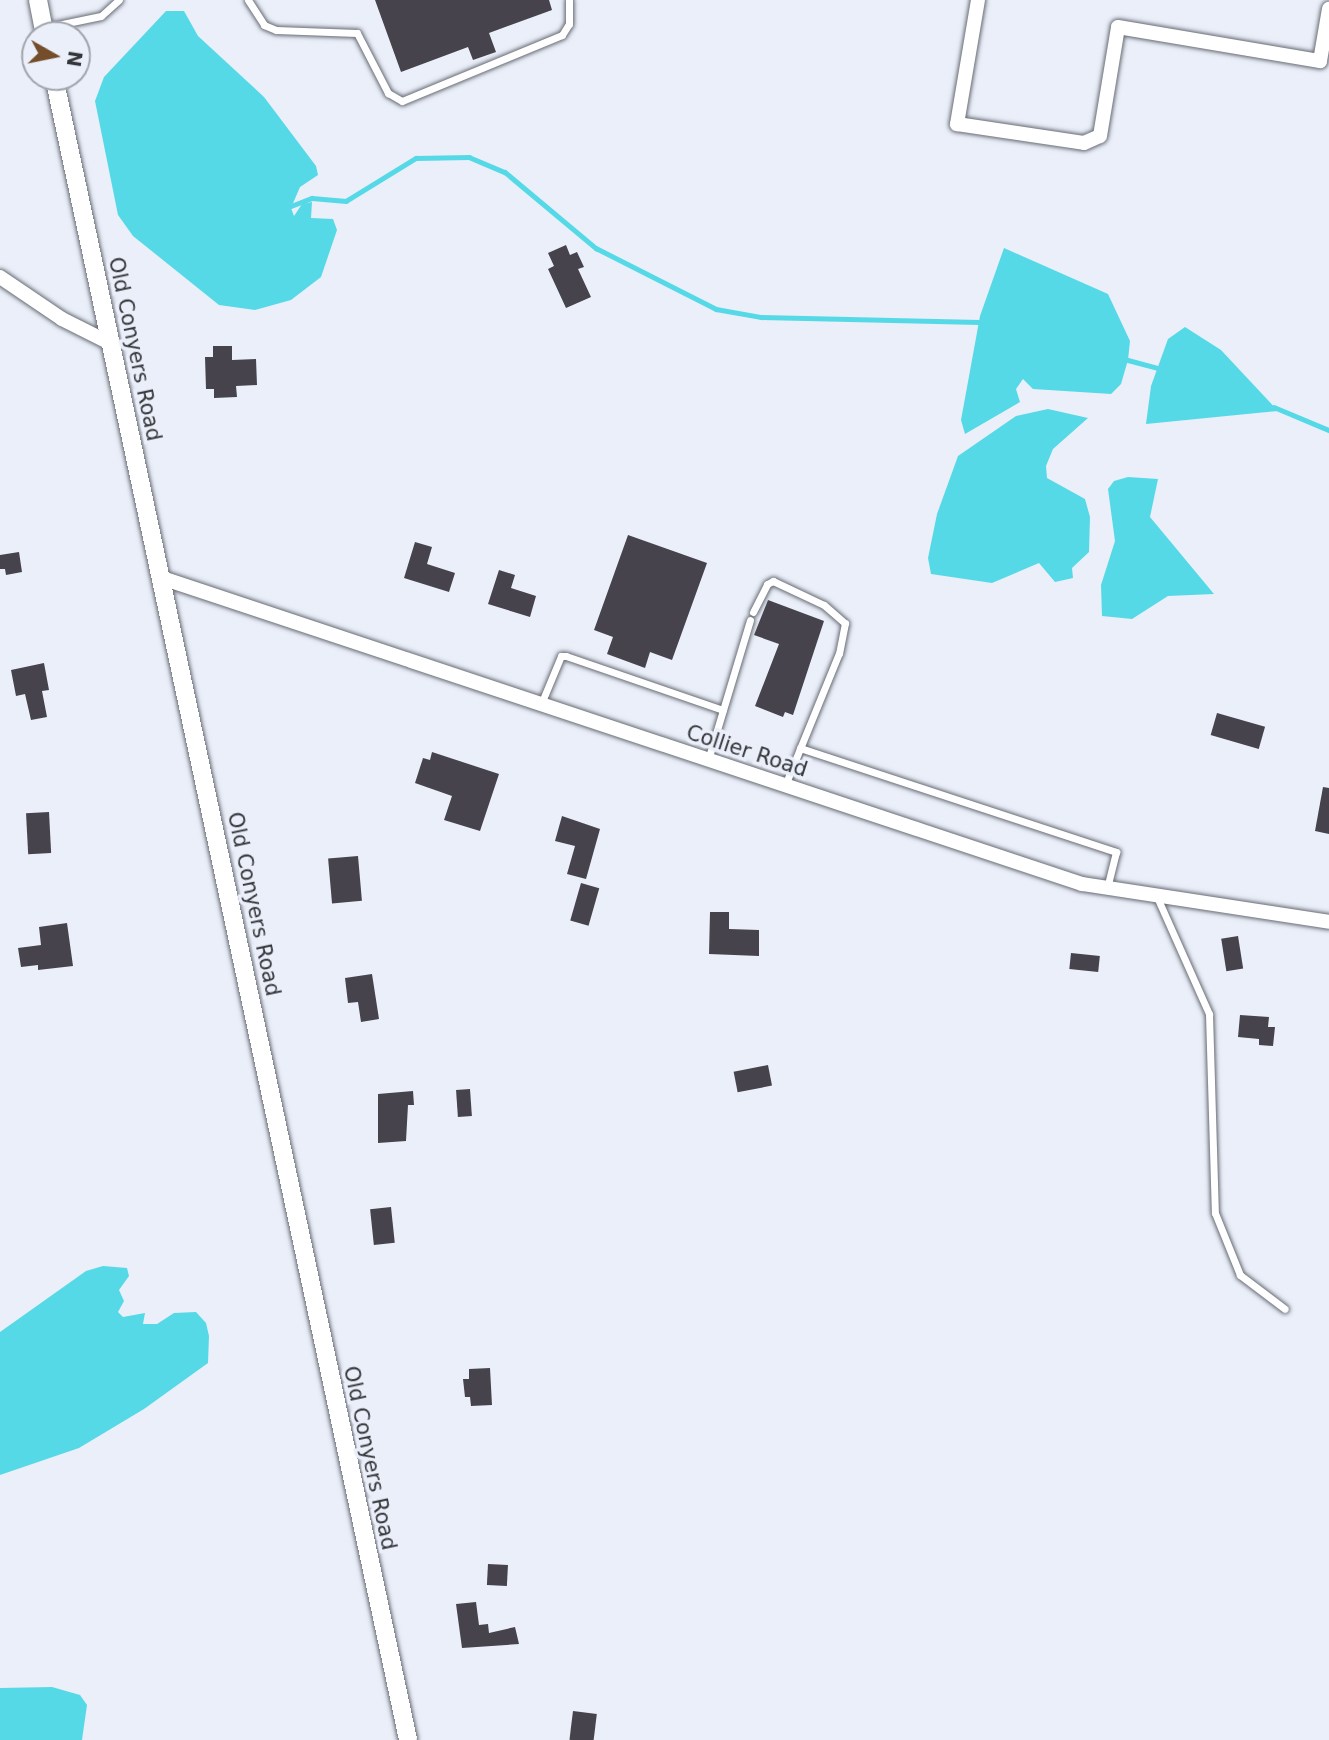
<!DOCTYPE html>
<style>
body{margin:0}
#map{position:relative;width:1329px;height:1740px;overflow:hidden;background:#eaeff9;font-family:"DejaVu Sans",sans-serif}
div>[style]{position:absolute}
.water>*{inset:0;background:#56d9e7}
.stream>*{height:4.5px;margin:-2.25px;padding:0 2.25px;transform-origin:2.25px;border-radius:2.25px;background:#56d9e7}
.building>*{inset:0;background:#46434c;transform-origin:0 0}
.roads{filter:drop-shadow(0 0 2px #676b74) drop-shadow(0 0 2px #676b74)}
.service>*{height:7px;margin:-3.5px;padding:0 3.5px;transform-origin:3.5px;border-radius:3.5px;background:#fff}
.minor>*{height:14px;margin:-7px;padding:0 7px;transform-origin:7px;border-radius:7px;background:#fff}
.tertiary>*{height:18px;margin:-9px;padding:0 9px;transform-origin:9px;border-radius:9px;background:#fff}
span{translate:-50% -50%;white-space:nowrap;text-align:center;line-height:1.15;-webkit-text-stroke:7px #eaeff9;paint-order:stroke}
.street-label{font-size:21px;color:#34363a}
.north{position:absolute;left:21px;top:21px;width:70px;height:70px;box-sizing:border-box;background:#eaeff9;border:2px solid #a1a5ad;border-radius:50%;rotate:99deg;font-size:19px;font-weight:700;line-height:28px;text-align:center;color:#34363a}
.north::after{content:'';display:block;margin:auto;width:24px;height:32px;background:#744d2b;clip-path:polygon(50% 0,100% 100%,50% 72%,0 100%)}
</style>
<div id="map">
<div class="water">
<i style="clip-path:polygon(166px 11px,184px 11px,198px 36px,264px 97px,316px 166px,318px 175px,300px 187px,291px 208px,294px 216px,302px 204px,312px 202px,311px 218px,333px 219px,337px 230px,321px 277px,291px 300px,255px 310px,219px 305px,133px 236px,118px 215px,95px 101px,104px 77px)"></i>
<i style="clip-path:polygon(1004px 248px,1108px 294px,1130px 341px,1128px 360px,1121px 384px,1111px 394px,1033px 389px,1023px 379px,1016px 389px,1020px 402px,965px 434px,961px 420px,980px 316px)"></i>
<i style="clip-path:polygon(1185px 327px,1221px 350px,1278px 411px,1146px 424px,1151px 386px,1168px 339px)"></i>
<i style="clip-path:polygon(1048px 409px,1088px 418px,1053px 449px,1046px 466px,1047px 478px,1085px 499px,1090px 517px,1089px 552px,1072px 568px,1073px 578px,1055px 582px,1039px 563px,992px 583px,931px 574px,928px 558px,937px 514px,958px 456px,1016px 416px)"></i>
<i style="clip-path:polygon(1128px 477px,1158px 479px,1150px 517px,1214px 594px,1168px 596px,1132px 619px,1102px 616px,1101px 585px,1115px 541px,1108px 489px,1114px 481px)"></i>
<i style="clip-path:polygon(103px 1266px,127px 1268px,129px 1276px,119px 1290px,124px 1301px,118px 1312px,123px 1317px,145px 1313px,143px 1324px,157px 1324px,174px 1313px,196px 1312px,206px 1323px,209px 1336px,208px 1363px,144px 1409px,79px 1448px,0 1475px,0 1332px,86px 1271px)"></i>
<i style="clip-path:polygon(52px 1687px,80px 1695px,87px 1705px,82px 1740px,0 1740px,0 1688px)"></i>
</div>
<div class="stream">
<i style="left:291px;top:206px;width:22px;rotate:-21deg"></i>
<i style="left:312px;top:198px;width:34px;rotate:5deg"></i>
<i style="left:346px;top:201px;width:82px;rotate:-31.6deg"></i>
<i style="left:416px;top:158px;width:53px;rotate:-1.1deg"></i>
<i style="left:469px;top:157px;width:39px;rotate:23deg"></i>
<i style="left:505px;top:172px;width:119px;rotate:39.9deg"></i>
<i style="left:596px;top:248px;width:135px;rotate:26.9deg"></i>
<i style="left:716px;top:309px;width:46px;rotate:10.1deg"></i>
<i style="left:761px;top:317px;width:218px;rotate:1.3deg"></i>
<i style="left:1128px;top:360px;width:31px;rotate:15deg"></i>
<i style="left:1274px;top:407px;width:60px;rotate:22.7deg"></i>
</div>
<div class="building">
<i style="clip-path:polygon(375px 0,549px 0,552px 10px,489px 33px,496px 52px,473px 60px,468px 47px,401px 72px)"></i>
<i style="clip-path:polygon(566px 245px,570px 255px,577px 252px,584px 267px,578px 269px,591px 297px,566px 308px,548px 269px,554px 266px,548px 253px)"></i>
<i style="clip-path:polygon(213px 346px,232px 346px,232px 360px,256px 359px,257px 385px,236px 386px,237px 397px,214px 398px,214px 389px,206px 389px,205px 357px,213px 357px)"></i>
<i style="clip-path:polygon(628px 535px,707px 563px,672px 660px,650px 652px,645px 668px,607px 654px,613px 637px,594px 630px)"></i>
<i style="clip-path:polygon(415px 542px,432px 547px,427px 564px,455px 573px,449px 592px,404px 578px)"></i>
<i style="clip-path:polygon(19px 552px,22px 572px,6px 575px,5px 569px,0 569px,0 555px)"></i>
<i style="clip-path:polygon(499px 570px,515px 575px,511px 588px,536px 596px,530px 617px,488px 604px)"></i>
<i style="clip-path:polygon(768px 600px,824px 621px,793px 715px,785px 712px,783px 717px,755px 706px,779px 644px,754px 635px)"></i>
<i style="clip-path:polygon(44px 663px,49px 690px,42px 691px,47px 717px,31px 720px,25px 694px,16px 696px,11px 670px)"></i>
<i style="left:1217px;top:713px;width:50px;height:23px;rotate:16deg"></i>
<i style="clip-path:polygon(432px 752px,499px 774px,480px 831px,444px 820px,452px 796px,415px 783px,423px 758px,430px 760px)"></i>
<i style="clip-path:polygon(1323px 787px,1329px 788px,1329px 834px,1315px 831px)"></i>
<i style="left:49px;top:812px;width:41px;height:23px;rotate:87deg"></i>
<i style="clip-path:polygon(562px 816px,600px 829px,586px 879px,567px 874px,575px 846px,555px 841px)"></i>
<i style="left:358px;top:856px;width:45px;height:30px;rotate:85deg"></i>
<i style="left:581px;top:883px;width:19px;height:39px;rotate:16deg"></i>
<i style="clip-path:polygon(710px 912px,729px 912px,729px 929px,759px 930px,759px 956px,709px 954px)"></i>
<i style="clip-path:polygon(67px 923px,73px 966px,38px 970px,38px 965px,21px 967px,18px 948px,41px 945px,39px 927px)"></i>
<i style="left:1238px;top:936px;width:33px;height:17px;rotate:81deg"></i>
<i style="left:1071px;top:953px;width:29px;height:16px;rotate:6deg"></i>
<i style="clip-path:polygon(372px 974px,379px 1019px,361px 1022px,358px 1002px,348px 1003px,345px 978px)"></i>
<i style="clip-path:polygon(1240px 1015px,1269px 1017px,1268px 1027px,1275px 1027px,1273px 1046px,1259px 1045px,1259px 1039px,1238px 1037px)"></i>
<i style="left:768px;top:1065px;width:21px;height:35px;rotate:79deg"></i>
<i style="left:470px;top:1089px;width:27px;height:14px;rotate:86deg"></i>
<i style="clip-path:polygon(413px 1091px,414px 1105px,408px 1105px,406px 1141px,378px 1143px,378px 1094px)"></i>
<i style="left:391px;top:1207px;width:36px;height:21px;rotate:84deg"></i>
<i style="clip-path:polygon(490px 1368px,492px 1405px,471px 1406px,470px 1397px,465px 1397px,463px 1379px,469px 1379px,469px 1369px)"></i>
<i style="left:488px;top:1564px;width:20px;height:21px;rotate:3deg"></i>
<i style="clip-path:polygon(476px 1602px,479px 1625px,488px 1624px,489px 1633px,515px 1627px,519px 1644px,462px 1648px,456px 1604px)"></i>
<i style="left:573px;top:1711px;width:24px;height:29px;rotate:7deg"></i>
</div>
<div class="roads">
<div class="service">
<i style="left:248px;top:0;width:30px;rotate:57deg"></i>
<i style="left:264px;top:25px;width:13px;rotate:23deg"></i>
<i style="left:276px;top:30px;width:81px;rotate:2.1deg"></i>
<i style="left:357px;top:33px;width:68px;rotate:62.7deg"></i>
<i style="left:388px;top:93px;width:16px;rotate:30deg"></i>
<i style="left:402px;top:101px;width:173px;rotate:-22.4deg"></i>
<i style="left:562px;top:35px;width:13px;rotate:-58deg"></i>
<i style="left:569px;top:24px;width:24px;rotate:-90deg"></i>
<i style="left:43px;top:28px;width:59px;rotate:-11.7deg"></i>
<i style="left:101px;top:16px;width:24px;rotate:-42deg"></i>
<i style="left:753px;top:612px;width:31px;rotate:-63deg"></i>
<i style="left:767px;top:584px;width:7px;rotate:-27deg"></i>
<i style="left:773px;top:581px;width:56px;rotate:25.2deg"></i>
<i style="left:824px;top:605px;width:28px;rotate:41deg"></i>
<i style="left:845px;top:623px;width:31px;rotate:101deg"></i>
<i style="left:839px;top:653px;width:143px;rotate:112.2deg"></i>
<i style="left:541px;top:704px;width:52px;rotate:-67.4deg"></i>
<i style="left:561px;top:656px;width:5px"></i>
<i style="left:566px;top:656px;width:166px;rotate:19deg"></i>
<i style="left:800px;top:748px;width:333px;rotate:18.2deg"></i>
<i style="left:1116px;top:852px;width:37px;rotate:104deg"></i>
<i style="left:708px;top:760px;width:146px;rotate:-73.3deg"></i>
<i style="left:1157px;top:897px;width:128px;rotate:66deg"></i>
<i style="left:1209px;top:1014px;width:199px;rotate:88.3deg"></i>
<i style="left:1215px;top:1213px;width:67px;rotate:68deg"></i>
<i style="left:1240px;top:1275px;width:56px;rotate:37.1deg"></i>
</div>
<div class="minor">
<i style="left:978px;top:0;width:126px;rotate:99.6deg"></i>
<i style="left:957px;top:124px;width:128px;rotate:8.5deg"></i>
<i style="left:1084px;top:143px;width:17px;rotate:-24deg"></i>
<i style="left:1100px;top:136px;width:110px;rotate:-80.6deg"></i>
<i style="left:1118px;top:27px;width:205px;rotate:9.6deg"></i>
<i style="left:1320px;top:61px;width:53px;rotate:-80.2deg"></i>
<i style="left:0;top:277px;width:75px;rotate:34.1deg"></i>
<i style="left:62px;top:319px;width:54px;rotate:26.6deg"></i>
<i style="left:162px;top:578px;width:970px;rotate:18.4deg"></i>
<i style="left:1082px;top:884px;width:250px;rotate:8.7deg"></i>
</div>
<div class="tertiary">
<i style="left:38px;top:0;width:36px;rotate:79deg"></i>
<i style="left:54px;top:77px;width:1700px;rotate:77.98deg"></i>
</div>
</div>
<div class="street-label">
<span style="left:135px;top:349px;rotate:78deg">Old Conyers Road</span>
<span style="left:747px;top:751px;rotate:18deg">Collier Road</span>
<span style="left:254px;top:904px;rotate:78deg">Old Conyers Road</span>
<span style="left:370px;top:1458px;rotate:78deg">Old Conyers Road</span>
</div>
<div class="north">N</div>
</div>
